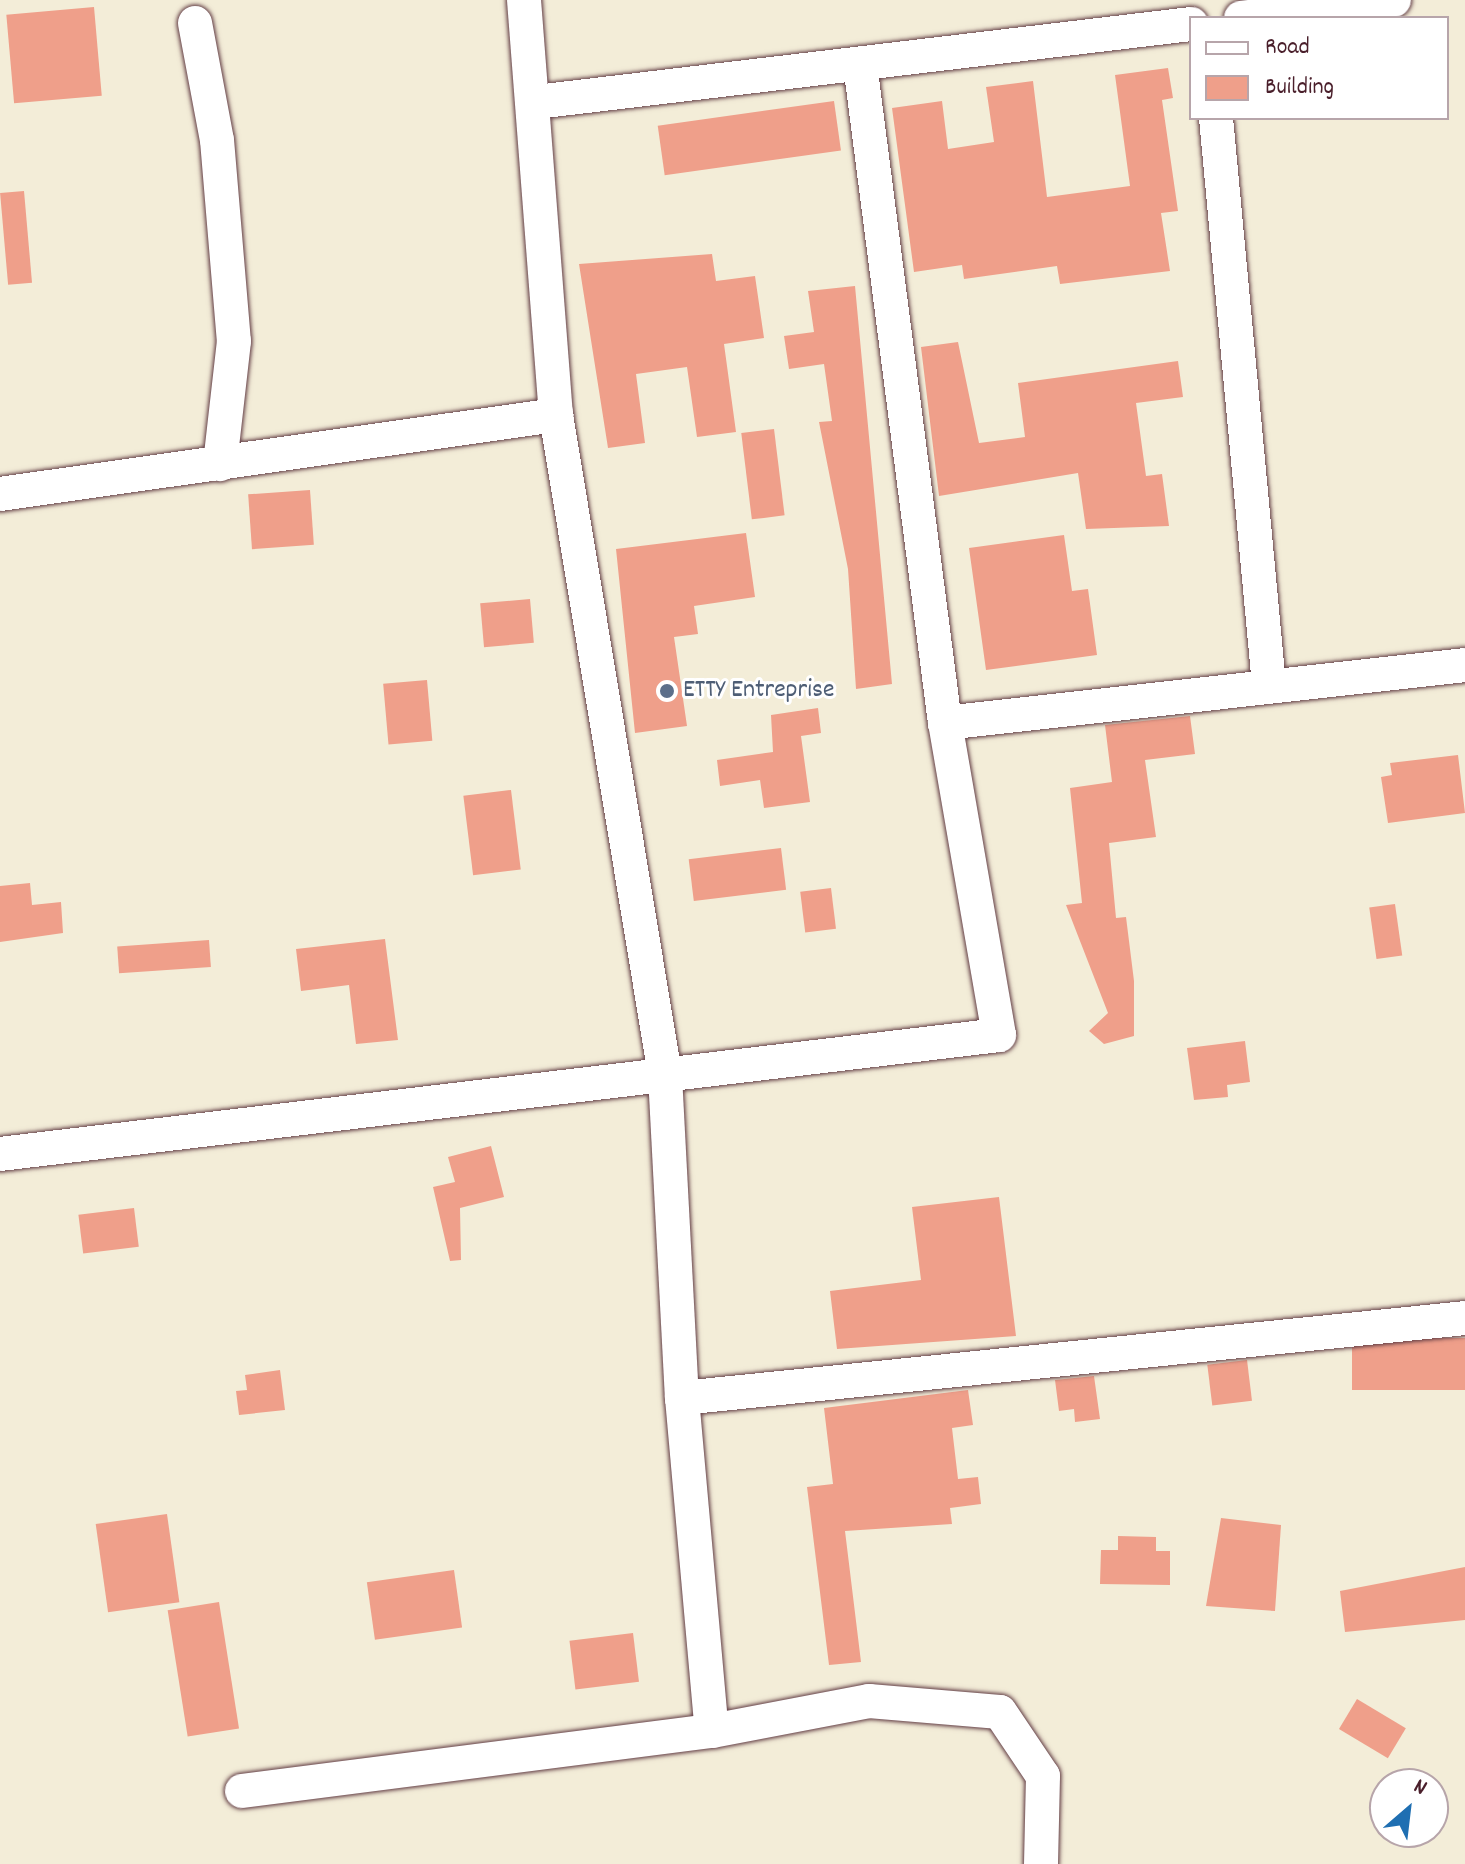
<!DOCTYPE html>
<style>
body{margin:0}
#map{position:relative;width:1465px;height:1864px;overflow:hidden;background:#f3edd8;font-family:Dekko,sans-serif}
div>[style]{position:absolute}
.building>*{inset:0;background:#ef9f8a;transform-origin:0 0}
.roads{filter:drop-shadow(0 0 2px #633e45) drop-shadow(0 0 2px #633e45)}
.street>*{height:34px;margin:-17px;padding:0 17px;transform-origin:17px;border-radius:17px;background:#fff}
.dots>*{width:22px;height:22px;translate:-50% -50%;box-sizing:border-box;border:4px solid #fff;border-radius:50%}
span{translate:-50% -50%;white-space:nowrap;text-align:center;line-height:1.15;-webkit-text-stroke:6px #fff;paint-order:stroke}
.service-label{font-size:26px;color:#4e5e75}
.left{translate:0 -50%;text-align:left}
.legend{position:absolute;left:1189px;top:16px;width:260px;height:104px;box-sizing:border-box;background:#fff;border:2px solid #b7a5aa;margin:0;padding:10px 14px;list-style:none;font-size:24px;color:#4a1f2b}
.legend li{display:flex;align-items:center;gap:16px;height:40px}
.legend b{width:40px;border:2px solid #b7a5aa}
.north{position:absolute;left:1369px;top:1768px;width:80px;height:80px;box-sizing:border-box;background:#fff;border:2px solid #b7a5aa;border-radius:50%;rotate:28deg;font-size:22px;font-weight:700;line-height:32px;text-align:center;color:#4a1f2b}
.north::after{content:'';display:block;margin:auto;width:28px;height:36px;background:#1f6fb2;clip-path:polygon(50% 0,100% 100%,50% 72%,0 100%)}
</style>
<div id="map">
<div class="building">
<i style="left:94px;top:7px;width:89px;height:88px;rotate:85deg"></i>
<i style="clip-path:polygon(1168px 68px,1173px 98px,1162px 100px,1178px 211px,1161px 213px,1170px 271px,1060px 284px,1057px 266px,964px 279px,962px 265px,914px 272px,892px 108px,942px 101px,948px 149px,994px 142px,986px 87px,1033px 81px,1047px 197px,1130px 186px,1115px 75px)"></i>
<i style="left:834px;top:101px;width:50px;height:178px;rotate:82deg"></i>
<i style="left:24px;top:191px;width:92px;height:24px;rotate:85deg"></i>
<i style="clip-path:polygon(712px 254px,716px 281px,755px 276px,764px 338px,724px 344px,736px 432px,697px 437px,687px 367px,636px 374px,645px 443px,608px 448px,579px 264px)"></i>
<i style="clip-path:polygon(855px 286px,892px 684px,856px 689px,848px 569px,819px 422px,832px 421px,824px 364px,789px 369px,784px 336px,814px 332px,808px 291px)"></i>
<i style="clip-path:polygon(958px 342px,979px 443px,1025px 437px,1018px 383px,1178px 361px,1183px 397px,1136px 403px,1146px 476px,1162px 474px,1169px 526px,1086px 529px,1078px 473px,939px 496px,921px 347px)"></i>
<i style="left:774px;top:429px;width:87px;height:33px;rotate:83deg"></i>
<i style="left:310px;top:490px;width:55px;height:62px;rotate:86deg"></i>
<i style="clip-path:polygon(746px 533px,755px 597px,694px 606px,698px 634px,674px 637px,687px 726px,635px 733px,616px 549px)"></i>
<i style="clip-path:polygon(1064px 535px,1072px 591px,1088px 589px,1097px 655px,986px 670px,969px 548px)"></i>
<i style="left:530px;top:599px;width:44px;height:50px;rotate:85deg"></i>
<i style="left:427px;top:680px;width:61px;height:44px;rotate:85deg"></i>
<i style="clip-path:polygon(818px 708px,821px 733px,801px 736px,810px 802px,764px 808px,760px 780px,720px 786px,717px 760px,773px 752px,771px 715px)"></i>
<i style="clip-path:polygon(1190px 716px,1195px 754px,1145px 760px,1156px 837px,1109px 843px,1116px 918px,1126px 917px,1134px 981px,1134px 1036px,1104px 1044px,1089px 1031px,1108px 1013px,1066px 905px,1082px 903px,1070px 788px,1112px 782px,1105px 725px)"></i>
<i style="clip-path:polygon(1458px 755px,1465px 813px,1388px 823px,1381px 777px,1392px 775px,1390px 763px)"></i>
<i style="left:511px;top:790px;width:80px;height:48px;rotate:83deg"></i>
<i style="left:781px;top:848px;width:42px;height:93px;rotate:83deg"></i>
<i style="clip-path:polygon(30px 883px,32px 905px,61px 902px,63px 933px,0 942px,0 886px)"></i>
<i style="left:831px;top:888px;width:41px;height:31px;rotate:83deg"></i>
<i style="left:1395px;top:904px;width:52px;height:26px;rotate:82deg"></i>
<i style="clip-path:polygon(385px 939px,398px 1040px,356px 1044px,349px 985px,301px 991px,296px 949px)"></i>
<i style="left:209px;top:940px;width:27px;height:92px;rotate:86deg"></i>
<i style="clip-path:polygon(1245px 1041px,1250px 1082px,1227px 1085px,1228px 1097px,1194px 1100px,1187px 1048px)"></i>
<i style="clip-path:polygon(491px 1146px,504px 1197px,460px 1208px,461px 1260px,450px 1261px,433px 1187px,455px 1182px,448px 1157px)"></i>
<i style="clip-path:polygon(999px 1197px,1016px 1336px,837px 1349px,830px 1291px,921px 1280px,912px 1207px)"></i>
<i style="left:134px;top:1208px;width:39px;height:56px;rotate:83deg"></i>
<i style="left:1465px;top:1338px;width:52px;height:113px;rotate:90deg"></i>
<i style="left:1247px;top:1360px;width:41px;height:40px;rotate:83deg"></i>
<i style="clip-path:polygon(280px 1370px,285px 1410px,239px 1415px,236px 1391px,247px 1390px,245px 1375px)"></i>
<i style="clip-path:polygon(1094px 1376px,1100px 1419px,1075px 1422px,1074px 1409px,1059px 1411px,1055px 1380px)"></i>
<i style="clip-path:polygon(968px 1390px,973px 1425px,952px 1428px,958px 1479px,978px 1477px,981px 1504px,950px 1508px,952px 1524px,845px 1531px,861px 1662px,829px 1665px,807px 1487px,833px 1484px,824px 1408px)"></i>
<i style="left:167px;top:1514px;width:89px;height:72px;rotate:82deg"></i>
<i style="clip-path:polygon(1221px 1518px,1281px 1525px,1275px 1611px,1206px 1606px)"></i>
<i style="clip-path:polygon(1118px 1536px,1156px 1537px,1156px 1551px,1170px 1551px,1170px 1585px,1100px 1584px,1101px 1550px,1118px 1550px)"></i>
<i style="clip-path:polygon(1465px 1567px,1465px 1620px,1345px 1632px,1340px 1591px)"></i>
<i style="left:454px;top:1570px;width:58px;height:88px;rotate:82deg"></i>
<i style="left:219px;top:1602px;width:128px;height:52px;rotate:81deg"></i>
<i style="left:633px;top:1633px;width:49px;height:64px;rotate:83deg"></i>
<i style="left:1357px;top:1699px;width:57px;height:35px;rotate:31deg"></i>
</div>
<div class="roads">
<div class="street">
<i style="left:524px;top:0;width:416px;rotate:85.6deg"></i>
<i style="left:556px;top:415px;width:669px;rotate:80.62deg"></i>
<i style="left:665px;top:1075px;width:323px;rotate:87deg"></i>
<i style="left:682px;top:1398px;width:334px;rotate:84.9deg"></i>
<i style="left:1241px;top:18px;width:154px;rotate:-6.7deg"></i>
<i style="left:195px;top:23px;width:119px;rotate:79.4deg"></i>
<i style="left:217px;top:140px;width:202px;rotate:85.2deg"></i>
<i style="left:234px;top:341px;width:124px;rotate:96.5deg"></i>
<i style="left:536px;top:102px;width:660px;rotate:-6.79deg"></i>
<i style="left:1216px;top:118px;width:569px;rotate:84.66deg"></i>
<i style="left:0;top:494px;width:562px;rotate:-8.09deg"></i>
<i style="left:945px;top:723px;width:523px;rotate:-6.36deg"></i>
<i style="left:0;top:1154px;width:1006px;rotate:-6.79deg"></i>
<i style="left:999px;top:1035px;width:317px;rotate:-99.8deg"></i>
<i style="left:945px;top:723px;width:664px;rotate:-97.35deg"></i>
<i style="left:682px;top:1398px;width:787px;rotate:-5.83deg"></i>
<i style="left:242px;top:1791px;width:474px;rotate:-7.3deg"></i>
<i style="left:712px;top:1731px;width:160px;rotate:-10.8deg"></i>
<i style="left:869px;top:1701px;width:131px;rotate:4.8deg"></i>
<i style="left:1000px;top:1712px;width:77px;rotate:56.1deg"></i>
<i style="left:1043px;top:1776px;width:88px;rotate:91.3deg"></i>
</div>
</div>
<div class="dots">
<i style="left:667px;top:691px;background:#5c6f8a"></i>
</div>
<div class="service-label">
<span class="left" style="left:683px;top:691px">ETTY Entreprise</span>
</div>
<ul class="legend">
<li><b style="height:10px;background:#fff"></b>Road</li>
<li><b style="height:22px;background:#ef9f8a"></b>Building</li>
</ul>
<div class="north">N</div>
</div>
